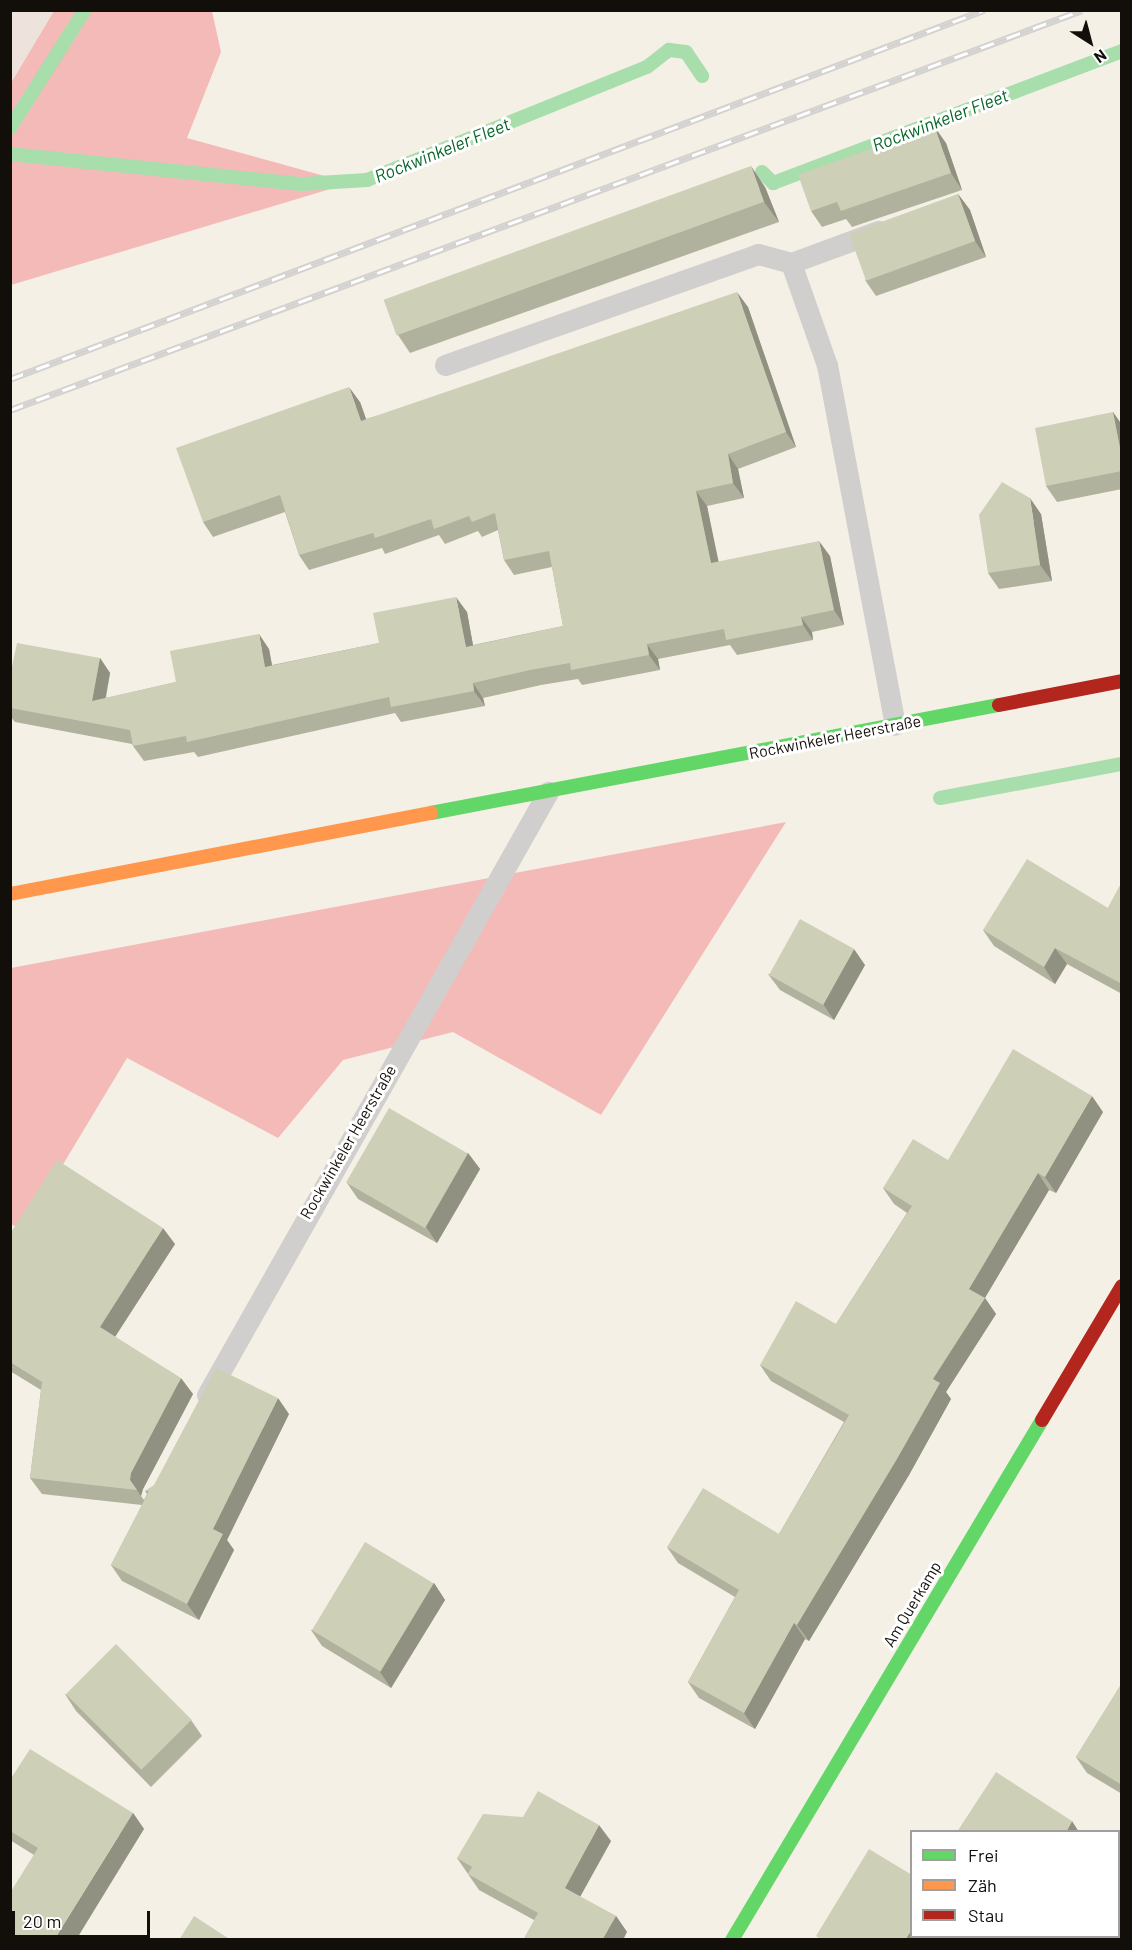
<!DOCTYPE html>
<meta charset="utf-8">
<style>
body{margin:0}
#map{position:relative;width:1132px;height:1950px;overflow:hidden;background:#f5f0e6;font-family:Barlow,sans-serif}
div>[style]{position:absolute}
.green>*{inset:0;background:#eee2dd}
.forest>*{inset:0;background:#f4bab8}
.stream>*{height:14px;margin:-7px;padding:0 7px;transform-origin:7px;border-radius:7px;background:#a7deab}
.lane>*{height:21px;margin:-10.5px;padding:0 10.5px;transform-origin:10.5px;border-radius:10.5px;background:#d1cfcd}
.fast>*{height:14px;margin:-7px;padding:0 7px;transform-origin:7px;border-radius:7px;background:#63d668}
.slow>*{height:14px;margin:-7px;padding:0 7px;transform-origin:7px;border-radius:7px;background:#ff974d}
.jam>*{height:14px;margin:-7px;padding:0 7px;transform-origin:7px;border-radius:7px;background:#b3261e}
.rail>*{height:7px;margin-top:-3.5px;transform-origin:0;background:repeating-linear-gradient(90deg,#fff 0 14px,#d4d2d0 0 28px);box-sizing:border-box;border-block:2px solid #d4d2d0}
.wall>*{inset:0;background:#b1b29d}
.shaded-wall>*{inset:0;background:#909180}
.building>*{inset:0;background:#cecfb7;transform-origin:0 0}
span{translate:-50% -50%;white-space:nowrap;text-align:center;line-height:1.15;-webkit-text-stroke:6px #fff;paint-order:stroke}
.street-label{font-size:16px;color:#120e09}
.water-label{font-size:18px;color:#076528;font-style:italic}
.frame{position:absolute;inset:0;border:12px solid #120e09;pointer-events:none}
.legend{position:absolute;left:910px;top:1830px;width:210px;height:108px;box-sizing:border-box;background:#fff;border:2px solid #a09f9d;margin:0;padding:8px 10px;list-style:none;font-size:18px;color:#120e09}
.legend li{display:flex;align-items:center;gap:12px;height:30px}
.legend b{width:30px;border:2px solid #a09f9d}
.north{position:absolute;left:1060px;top:12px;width:60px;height:60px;-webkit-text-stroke:4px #fff;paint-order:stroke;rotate:144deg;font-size:16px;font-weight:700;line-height:24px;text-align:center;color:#120e09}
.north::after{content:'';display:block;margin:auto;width:21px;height:27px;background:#120e09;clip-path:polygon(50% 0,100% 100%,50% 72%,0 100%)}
.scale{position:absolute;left:12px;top:1911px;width:138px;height:27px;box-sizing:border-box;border:3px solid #120e09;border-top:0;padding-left:8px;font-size:18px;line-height:21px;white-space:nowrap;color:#120e09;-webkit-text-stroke:4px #fff;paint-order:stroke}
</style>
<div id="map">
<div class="green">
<i style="clip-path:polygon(11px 11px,54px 11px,11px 83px)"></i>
</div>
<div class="forest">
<i style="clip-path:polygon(54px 11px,212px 11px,221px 52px,187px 138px,350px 183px,11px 285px,11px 83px)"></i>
<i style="clip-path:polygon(786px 822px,601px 1115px,453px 1032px,343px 1060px,278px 1138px,127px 1058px,23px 1231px,11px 1224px,11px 968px)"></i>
</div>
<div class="stream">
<i style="left:10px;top:128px;width:140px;rotate:-57.6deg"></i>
<i style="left:10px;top:154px;width:294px;rotate:5.9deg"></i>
<i style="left:302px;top:184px;width:65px;rotate:-3.5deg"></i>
<i style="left:367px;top:180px;width:302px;rotate:-22deg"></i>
<i style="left:647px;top:67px;width:28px;rotate:-38deg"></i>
<i style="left:669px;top:50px;width:17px;rotate:7deg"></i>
<i style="left:686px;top:52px;width:29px;rotate:56deg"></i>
<i style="left:762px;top:172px;width:16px;rotate:45deg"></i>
<i style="left:773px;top:183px;width:373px;rotate:-20.7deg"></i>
<i style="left:940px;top:798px;width:185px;rotate:-10.6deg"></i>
</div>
<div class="lane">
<i style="left:791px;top:263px;width:93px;rotate:-20.2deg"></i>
<i style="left:445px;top:365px;width:332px;rotate:-19.5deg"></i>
<i style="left:758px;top:254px;width:34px;rotate:15deg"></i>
<i style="left:791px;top:263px;width:108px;rotate:70.6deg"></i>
<i style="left:827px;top:365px;width:366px;rotate:79.3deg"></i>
<i style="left:207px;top:1395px;width:693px;rotate:-60.51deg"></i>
</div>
<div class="fast">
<i style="left:431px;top:813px;width:578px;rotate:-10.77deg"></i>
<i style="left:732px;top:1940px;width:605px;rotate:-59.2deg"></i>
</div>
<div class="slow">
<i style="left:10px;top:894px;width:429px;rotate:-10.9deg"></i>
</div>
<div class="jam">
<i style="left:999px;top:705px;width:125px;rotate:-11deg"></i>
<i style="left:1042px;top:1420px;width:156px;rotate:-59.2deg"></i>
</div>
<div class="rail">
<i style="left:10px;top:379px;width:1042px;rotate:-20.75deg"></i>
<i style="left:10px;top:410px;width:1144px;rotate:-20.46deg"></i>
</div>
<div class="wall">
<i style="clip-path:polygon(946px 143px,962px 190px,852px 227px,846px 219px,822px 227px,811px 211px)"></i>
<i style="clip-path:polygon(765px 187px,779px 222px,410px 353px,396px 332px)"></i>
<i style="clip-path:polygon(958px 194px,970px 210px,986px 257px,876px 296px,865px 280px)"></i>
<i style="clip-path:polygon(748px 307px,796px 447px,738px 469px,744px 498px,707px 506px,718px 562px,830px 556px,844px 625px,812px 632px,813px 640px,737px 655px,730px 645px,658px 659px,660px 670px,582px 685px,578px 679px,541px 685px,483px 698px,485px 706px,401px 722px,395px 713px,198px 757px,194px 752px,144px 761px,133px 746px,132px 744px,15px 722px,10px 716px,10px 676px,100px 658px,110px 673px,106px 698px,176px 682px,269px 649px,272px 665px,379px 643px,467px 612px,473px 645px,563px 626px,552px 567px,514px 575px,504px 560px,498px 530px,482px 537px,478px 531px,445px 544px,439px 535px,385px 554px,382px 548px,309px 570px,299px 555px,285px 512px,213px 537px,203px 522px,360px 402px,366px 419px)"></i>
<i style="clip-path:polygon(1113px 412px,1122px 425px,1122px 489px,1057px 502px,1046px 486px)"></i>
<i style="clip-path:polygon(1041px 514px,1052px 581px,999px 589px,988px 573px)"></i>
<i style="clip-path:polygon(1122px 882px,1122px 994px,1067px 964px,1055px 984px,994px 946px,983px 930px,1108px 908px)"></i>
<i style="clip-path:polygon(865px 965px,834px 1020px,780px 990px,768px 974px)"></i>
<i style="clip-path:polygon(1103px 1112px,1056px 1193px,1049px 1190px,985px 1298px,996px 1314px,946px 1392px,951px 1399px,909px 1475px,809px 1641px,805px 1639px,755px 1729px,699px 1698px,688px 1682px,735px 1597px,678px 1563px,667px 1547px,779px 1534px,844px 1422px,771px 1381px,760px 1365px,836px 1324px,907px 1213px,894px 1204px,883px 1188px,948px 1160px)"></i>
<i style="clip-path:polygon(468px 1153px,480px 1169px,437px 1243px,358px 1199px,347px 1183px)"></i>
<i style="clip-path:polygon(10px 1234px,175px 1244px,115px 1337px,193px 1394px,143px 1489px,141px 1496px,144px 1500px,147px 1494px,145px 1491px,289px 1414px,227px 1540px,234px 1550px,199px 1620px,122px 1581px,111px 1565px,142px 1505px,42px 1494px,30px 1478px,41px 1390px,10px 1371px)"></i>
<i style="clip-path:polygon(434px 1583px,445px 1600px,391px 1688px,322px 1646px,311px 1630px)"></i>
<i style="clip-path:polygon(1122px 1683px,1122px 1794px,1087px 1773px,1076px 1757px)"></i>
<i style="clip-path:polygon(65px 1694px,191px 1720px,202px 1736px,151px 1787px,76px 1711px)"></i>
<i style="clip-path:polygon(10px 1780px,133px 1813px,144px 1829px,34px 1855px,10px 1840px)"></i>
<i style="clip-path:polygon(611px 1841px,580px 1897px,616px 1916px,627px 1932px,534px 1920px,479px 1890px,457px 1858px)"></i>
</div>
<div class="shaded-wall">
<i style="clip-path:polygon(934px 126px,946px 143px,962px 190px,951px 173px)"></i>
<i style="clip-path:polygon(751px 166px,765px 187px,779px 222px,764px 202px)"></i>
<i style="clip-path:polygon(958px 194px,970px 210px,986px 257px,975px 241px)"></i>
<i style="clip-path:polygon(737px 292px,748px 307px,796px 447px,786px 432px)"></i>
<i style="clip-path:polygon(349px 387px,360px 402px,372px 436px,361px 421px)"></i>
<i style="clip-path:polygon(1113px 412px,1122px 425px,1122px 458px)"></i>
<i style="clip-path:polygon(728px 454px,738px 469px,744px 498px,733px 483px)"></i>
<i style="clip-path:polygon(696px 491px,707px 506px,722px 578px,711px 563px)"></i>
<i style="clip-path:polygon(1030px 498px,1041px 514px,1052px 581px,1040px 565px)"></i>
<i style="clip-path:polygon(819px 541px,830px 556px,844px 625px,834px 610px)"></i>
<i style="clip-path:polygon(456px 597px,467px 612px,476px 662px,466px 647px)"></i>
<i style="clip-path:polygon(801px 617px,812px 632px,813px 640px,803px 625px)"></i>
<i style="clip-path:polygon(259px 634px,269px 649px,275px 682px,265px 667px)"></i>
<i style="clip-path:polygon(647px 644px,658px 659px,660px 670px,649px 655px)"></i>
<i style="clip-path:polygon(100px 658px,110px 673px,102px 716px,92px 701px)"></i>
<i style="clip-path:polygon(473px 683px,483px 698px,485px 706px,474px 691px)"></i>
<i style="clip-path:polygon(1055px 948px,1067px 964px,1055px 984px,1044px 967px)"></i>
<i style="clip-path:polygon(854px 949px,865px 965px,834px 1020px,823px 1004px)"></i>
<i style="clip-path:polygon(1092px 1096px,1103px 1112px,1056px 1193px,1045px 1177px)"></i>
<i style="clip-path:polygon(468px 1153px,480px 1169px,437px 1243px,426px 1227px)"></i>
<i style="clip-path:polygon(1038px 1173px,1049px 1190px,983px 1301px,985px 1298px,996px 1314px,946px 1392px,951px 1399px,909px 1475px,809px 1641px,797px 1625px,933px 1379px,969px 1289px)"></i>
<i style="clip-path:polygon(163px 1228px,175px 1244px,111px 1343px,100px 1327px)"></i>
<i style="clip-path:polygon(181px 1378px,193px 1394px,143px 1489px,141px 1496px,148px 1506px,130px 1480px,131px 1473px)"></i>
<i style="clip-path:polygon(278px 1398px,289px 1414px,227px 1540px,234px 1550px,199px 1620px,187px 1604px,213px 1529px)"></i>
<i style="clip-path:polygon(434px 1583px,445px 1600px,391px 1688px,380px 1672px)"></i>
<i style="clip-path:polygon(794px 1623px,805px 1639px,755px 1729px,744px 1713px)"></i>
<i style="clip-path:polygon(133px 1813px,144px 1829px,76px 1940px,54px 1940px)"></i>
<i style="clip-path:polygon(1072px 1821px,1079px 1832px,1066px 1832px)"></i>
<i style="clip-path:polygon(599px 1825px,611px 1841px,576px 1904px,565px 1888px)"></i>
<i style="clip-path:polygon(616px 1916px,627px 1932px,623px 1940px,602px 1940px)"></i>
<i style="clip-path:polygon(912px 1929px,912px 1936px,928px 1936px,926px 1940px,905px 1940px)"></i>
</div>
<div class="building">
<i style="clip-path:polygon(934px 126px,951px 173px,841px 211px,837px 202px,811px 211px,798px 175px)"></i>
<i style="left:751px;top:166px;width:38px;height:391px;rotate:70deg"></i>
<i style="left:958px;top:194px;width:50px;height:116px;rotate:70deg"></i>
<i style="clip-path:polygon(737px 292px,786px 432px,728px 454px,733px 483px,696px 491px,711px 563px,819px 541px,834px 610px,801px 617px,803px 625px,726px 640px,724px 629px,647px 644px,649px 655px,571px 670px,570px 663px,530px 670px,473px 683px,474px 691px,391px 707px,389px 697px,187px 742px,186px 736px,133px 746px,130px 730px,10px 708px,10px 676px,17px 643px,100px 658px,92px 701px,176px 682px,170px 651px,259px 634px,265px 667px,379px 643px,373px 613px,456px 597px,466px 647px,563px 626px,549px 551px,504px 560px,495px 513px,472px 522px,469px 516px,434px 529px,431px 519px,375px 538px,373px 533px,299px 555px,280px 495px,203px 522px,176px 448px,349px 387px,361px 421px)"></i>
<i style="clip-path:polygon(1113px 412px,1122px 458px,1122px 471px,1046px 486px,1035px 428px)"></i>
<i style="clip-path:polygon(1002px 482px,1030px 498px,1040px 565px,988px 573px,979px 515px)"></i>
<i style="clip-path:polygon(1027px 859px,1108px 908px,1122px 882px,1122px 984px,1055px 948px,1044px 967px,983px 930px)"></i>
<i style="left:800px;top:919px;width:62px;height:64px;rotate:29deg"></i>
<i style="clip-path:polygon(1013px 1049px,1092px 1096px,1045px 1177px,1038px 1173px,969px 1289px,985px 1298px,933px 1379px,940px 1383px,897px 1459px,797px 1625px,794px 1623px,744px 1713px,688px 1682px,739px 1590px,667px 1547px,703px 1488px,779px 1534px,849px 1415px,760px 1365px,796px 1301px,836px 1324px,912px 1206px,883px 1188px,913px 1139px,948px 1160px)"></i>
<i style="left:389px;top:1108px;width:91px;height:86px;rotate:30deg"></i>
<i style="clip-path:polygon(57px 1160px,163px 1228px,100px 1327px,181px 1378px,131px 1473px,130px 1480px,137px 1490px,30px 1478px,42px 1382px,10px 1362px,10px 1234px)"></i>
<i style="clip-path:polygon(216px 1368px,278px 1398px,213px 1529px,223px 1534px,187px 1604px,111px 1565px,149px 1491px,145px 1491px,154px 1485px)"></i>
<i style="left:365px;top:1542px;width:80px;height:103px;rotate:31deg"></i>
<i style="left:116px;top:1644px;width:107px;height:71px;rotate:45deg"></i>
<i style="clip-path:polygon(1122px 1683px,1122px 1785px,1076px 1757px)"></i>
<i style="clip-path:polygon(30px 1749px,133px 1813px,54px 1940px,10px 1940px,10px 1893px,38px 1848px,10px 1831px,10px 1780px)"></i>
<i style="clip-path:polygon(996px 1772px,1072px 1821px,1066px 1832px,957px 1832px)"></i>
<i style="clip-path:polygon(538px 1791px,599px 1825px,565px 1888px,616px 1916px,602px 1940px,523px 1940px,538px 1913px,468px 1874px,472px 1867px,457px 1858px,483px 1814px,523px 1817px)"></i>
<i style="clip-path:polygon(869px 1849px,912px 1875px,912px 1929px,905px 1940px,822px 1940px,816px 1936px)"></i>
<i style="clip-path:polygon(194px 1916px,231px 1940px,179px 1940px)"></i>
</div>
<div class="street-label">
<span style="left:835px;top:737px;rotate:-11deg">Rockwinkeler Heerstraße</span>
<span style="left:348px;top:1142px;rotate:-60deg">Rockwinkeler Heerstraße</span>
<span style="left:912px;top:1604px;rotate:-59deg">Am Querkamp</span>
</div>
<div class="water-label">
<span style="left:940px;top:120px;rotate:-21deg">Rockwinkeler Fleet</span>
<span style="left:442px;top:150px;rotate:-22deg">Rockwinkeler Fleet</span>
</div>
<div class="frame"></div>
<ul class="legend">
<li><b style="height:8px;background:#63d668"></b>Frei</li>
<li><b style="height:8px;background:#ff974d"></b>Zäh</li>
<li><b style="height:8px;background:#b3261e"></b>Stau</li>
</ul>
<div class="north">N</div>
<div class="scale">20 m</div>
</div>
